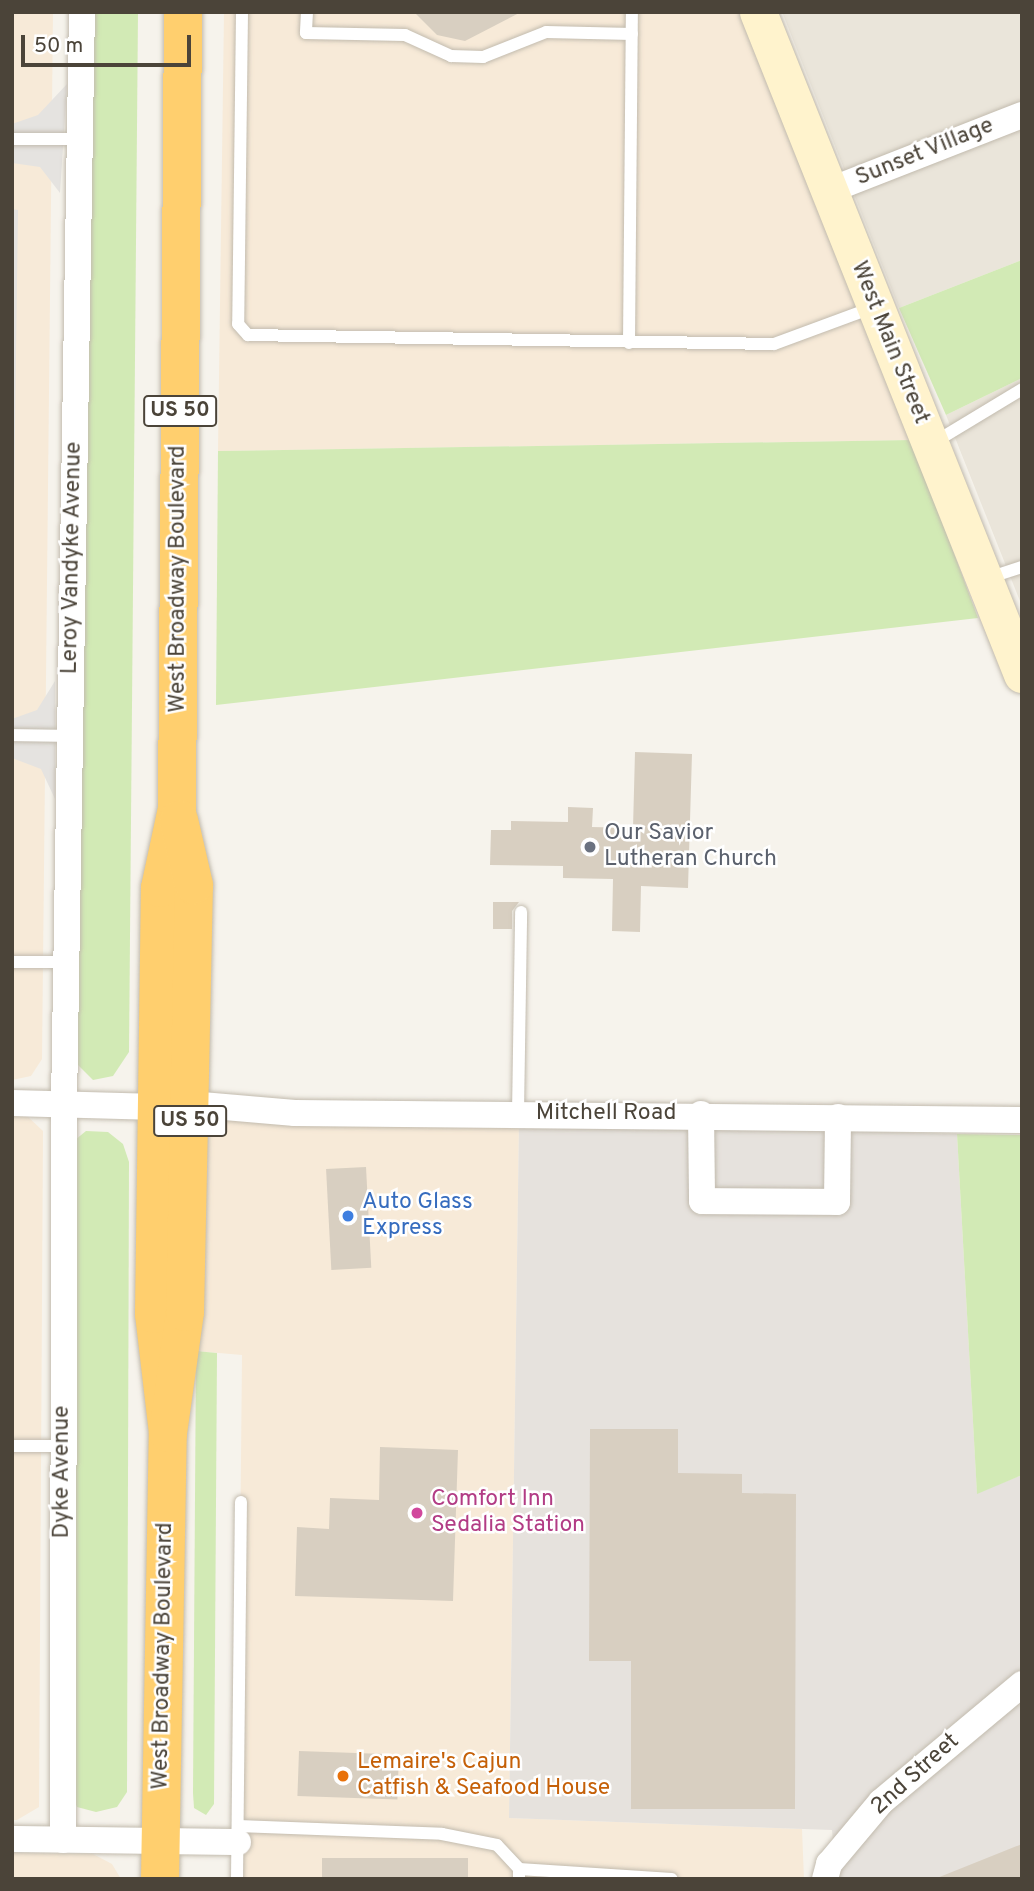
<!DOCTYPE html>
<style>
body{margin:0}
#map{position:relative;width:1034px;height:1891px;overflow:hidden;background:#f6f3ec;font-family:Overpass,sans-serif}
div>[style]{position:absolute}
.residential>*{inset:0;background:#eae5da}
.commercial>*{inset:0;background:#f7ead8}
.industrial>*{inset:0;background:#e6e2dd}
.green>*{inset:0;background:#d2eab5}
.parking>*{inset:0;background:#e5e3e0}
.building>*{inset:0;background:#d8cfc1;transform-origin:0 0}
.roads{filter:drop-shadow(0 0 2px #c2bbae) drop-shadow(0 0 2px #c2bbae)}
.lane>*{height:12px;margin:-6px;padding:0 6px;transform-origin:6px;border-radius:6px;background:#fff}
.street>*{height:26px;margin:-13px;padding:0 13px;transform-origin:13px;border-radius:13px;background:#fff}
.secondary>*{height:37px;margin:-18.5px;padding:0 18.5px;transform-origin:18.5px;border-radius:18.5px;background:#fff3cd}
.highway>*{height:38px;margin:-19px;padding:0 19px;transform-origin:19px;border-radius:19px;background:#ffcf6e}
.dots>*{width:19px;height:19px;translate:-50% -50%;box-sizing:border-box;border:4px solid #fff;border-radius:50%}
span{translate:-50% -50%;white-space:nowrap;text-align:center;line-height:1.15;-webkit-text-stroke:5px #fff;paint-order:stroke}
.shield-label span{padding:2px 5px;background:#fff;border:2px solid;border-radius:5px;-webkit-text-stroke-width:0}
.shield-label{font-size:21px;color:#4b4439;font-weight:700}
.street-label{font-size:23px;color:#4b4439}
.worship-label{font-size:23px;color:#5b616d}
.left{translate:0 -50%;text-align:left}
.shop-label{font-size:23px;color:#366cbe}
.hotel-label{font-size:23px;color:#b23c85}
.food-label{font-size:23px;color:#c56008}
.frame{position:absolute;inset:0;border:14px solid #4b4439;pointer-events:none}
.scale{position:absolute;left:21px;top:35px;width:170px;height:32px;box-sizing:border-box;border:4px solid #4b4439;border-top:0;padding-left:9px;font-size:21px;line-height:24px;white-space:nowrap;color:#4b4439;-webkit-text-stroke:5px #fff;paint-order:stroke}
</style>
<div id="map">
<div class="residential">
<i style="clip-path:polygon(782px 12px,1022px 12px,1022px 260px,899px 308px)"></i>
<i style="clip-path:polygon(1022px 378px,1022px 606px,946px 415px)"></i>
</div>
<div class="commercial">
<i style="clip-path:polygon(12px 12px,53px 12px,42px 1059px,31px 1076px,12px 1080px)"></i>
<i style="clip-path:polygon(224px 12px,741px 12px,912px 440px,218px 451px)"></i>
<i style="clip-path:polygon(12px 1115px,26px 1115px,43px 1131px,39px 1807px,17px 1820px,12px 1820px)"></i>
<i style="clip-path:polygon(224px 1119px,519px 1124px,509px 1818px,802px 1829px,804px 1879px,237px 1879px,242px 1355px,196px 1351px,206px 1125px)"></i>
<i style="clip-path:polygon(12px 1853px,93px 1854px,112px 1864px,121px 1879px,12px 1879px)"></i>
</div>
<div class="industrial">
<i style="clip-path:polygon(519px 1124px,957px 1134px,977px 1493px,1022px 1475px,1022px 1879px,836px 1879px,832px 1830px,509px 1818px)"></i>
</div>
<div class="green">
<i style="clip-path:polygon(83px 12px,138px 12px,129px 1052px,113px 1076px,93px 1080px,77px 1064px)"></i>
<i style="clip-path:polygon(1022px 260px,1022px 378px,946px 415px,899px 308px)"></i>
<i style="clip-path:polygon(912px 440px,978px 618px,216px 705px,218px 451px)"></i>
<i style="clip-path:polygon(86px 1131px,108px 1132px,123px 1144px,129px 1162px,127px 1792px,117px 1807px,96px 1812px,77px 1807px,67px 1785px,75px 1140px)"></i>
<i style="clip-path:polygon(957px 1134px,1022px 1135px,1022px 1475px,977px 1494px)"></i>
<i style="clip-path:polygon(196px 1351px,217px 1353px,214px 1804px,206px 1815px,194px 1808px,193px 1793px)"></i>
</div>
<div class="parking">
<i style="clip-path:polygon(67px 84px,60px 193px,40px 167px,12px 163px,12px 124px,38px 115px)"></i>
<i style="clip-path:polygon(12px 209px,18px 210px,12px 650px)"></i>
<i style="clip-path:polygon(55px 681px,55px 799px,41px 769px,12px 758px,12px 719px,37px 710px)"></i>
</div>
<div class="building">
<i style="clip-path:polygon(414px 12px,521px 12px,465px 41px,437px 35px)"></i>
<i style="clip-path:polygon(635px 752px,692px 754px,688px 888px,641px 886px,640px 932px,612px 931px,613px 879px,563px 878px,563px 866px,490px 865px,491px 830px,511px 830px,511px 821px,568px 822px,568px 807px,593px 808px,592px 827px,633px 828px)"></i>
<i style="clip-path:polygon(493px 902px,519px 902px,512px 911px,512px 929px,493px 929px)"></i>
<i style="left:366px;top:1167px;width:101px;height:40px;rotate:87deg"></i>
<i style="clip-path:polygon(590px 1429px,678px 1429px,678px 1473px,742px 1474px,742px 1493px,796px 1494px,795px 1809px,631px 1809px,631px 1661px,589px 1661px)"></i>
<i style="clip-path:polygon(380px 1447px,458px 1450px,453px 1601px,295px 1596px,297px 1527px,329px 1529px,330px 1498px,379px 1500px)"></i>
<i style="left:299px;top:1751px;width:100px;height:45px;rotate:2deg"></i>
<i style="clip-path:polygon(1022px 1844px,1022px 1879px,938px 1879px,937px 1878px)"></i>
<i style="left:322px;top:1858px;width:146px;height:21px"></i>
</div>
<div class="roads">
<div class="lane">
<i style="left:242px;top:12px;width:312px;rotate:90.7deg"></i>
<i style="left:238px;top:324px;width:15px;rotate:48deg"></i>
<i style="left:248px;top:335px;width:526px;rotate:0.98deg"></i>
<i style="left:774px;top:344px;width:107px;rotate:-20.3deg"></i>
<i style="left:307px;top:12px;width:21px;rotate:93deg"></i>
<i style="left:306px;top:33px;width:99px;rotate:1.2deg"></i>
<i style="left:405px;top:35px;width:51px;rotate:24.5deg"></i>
<i style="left:451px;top:56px;width:32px;rotate:2deg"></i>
<i style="left:483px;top:57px;width:68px;rotate:-21.6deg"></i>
<i style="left:546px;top:32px;width:86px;rotate:1.3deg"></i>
<i style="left:12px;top:139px;width:68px"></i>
<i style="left:629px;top:343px;width:331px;rotate:-89.5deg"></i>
<i style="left:933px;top:443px;width:104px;rotate:-31.2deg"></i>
<i style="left:988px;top:578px;width:36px;rotate:-18deg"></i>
<i style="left:12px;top:735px;width:58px;rotate:1deg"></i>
<i style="left:12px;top:962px;width:54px"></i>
<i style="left:518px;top:1113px;width:201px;rotate:-89.1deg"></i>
<i style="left:12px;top:1446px;width:51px"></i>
<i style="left:238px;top:1826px;width:204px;rotate:2.2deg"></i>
<i style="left:442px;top:1834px;width:56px;rotate:11.3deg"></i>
<i style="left:497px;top:1845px;width:33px;rotate:47deg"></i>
<i style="left:237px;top:1879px;width:377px;rotate:-89.4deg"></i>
<i style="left:519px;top:1879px;width:10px;rotate:-90deg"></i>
<i style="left:519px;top:1869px;width:153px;rotate:3.7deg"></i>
</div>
<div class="street">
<i style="left:828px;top:191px;width:208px;rotate:-21.4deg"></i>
<i style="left:12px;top:1103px;width:146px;rotate:1.6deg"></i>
<i style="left:190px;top:1104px;width:105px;rotate:4.9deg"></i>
<i style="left:295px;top:1113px;width:727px;rotate:0.55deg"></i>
<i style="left:701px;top:1114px;width:87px;rotate:89.3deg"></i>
<i style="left:702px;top:1201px;width:135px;rotate:0.4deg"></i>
<i style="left:837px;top:1202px;width:85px;rotate:-89.3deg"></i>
<i style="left:12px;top:1839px;width:226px;rotate:0.8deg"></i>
<i style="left:63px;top:1840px;width:736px;rotate:-89.92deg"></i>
<i style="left:64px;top:1104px;width:1092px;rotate:-89.06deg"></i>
<i style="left:825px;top:1879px;width:16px;rotate:-75deg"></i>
<i style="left:829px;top:1864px;width:81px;rotate:-50deg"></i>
<i style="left:881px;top:1802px;width:184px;rotate:-39.9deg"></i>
</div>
<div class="secondary">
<i style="left:758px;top:12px;width:713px;rotate:68.26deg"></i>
</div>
<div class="highway">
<i style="left:168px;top:1433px;width:120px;rotate:-96.7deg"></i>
<i style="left:154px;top:1314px;width:426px;rotate:-89.2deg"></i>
<i style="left:160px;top:888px;width:81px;rotate:-77.9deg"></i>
<i style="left:177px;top:809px;width:797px;rotate:-89.57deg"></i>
<i style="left:160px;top:1879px;width:446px;rotate:-89deg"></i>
<i style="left:168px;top:1433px;width:122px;rotate:-82deg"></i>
<i style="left:185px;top:1312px;width:427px;rotate:-88.8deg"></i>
<i style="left:194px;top:885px;width:67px;rotate:-103deg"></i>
</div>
</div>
<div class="dots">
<i style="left:590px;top:847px;background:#6b7280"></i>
<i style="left:348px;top:1216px;background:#3f7fe0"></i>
<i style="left:417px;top:1513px;background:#d1479c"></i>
<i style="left:343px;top:1776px;background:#e8710a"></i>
</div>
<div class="shield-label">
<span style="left:180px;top:411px">US 50</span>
<span style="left:190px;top:1121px">US 50</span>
</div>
<div class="street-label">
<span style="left:925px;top:153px;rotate:-22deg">Sunset Village</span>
<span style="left:889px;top:343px;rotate:68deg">West Main Street</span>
<span style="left:73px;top:558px;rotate:-89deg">Leroy Vandyke Avenue</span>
<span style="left:179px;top:579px;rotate:-90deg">West Broadway Boulevard</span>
<span style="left:606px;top:1114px">Mitchell Road</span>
<span style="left:63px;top:1472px;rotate:-90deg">Dyke Avenue</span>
<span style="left:164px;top:1656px;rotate:-89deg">West Broadway Boulevard</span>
<span style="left:916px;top:1775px;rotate:-42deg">2nd Street</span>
</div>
<div class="worship-label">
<span class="left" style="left:604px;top:847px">Our Savior<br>Lutheran Church</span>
</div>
<div class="shop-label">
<span class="left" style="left:362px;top:1216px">Auto Glass<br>Express</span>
</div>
<div class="hotel-label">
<span class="left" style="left:431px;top:1513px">Comfort Inn<br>Sedalia Station</span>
</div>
<div class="food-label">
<span class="left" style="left:357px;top:1776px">Lemaire's Cajun<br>Catfish &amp; Seafood House</span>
</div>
<div class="frame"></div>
<div class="scale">50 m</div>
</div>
